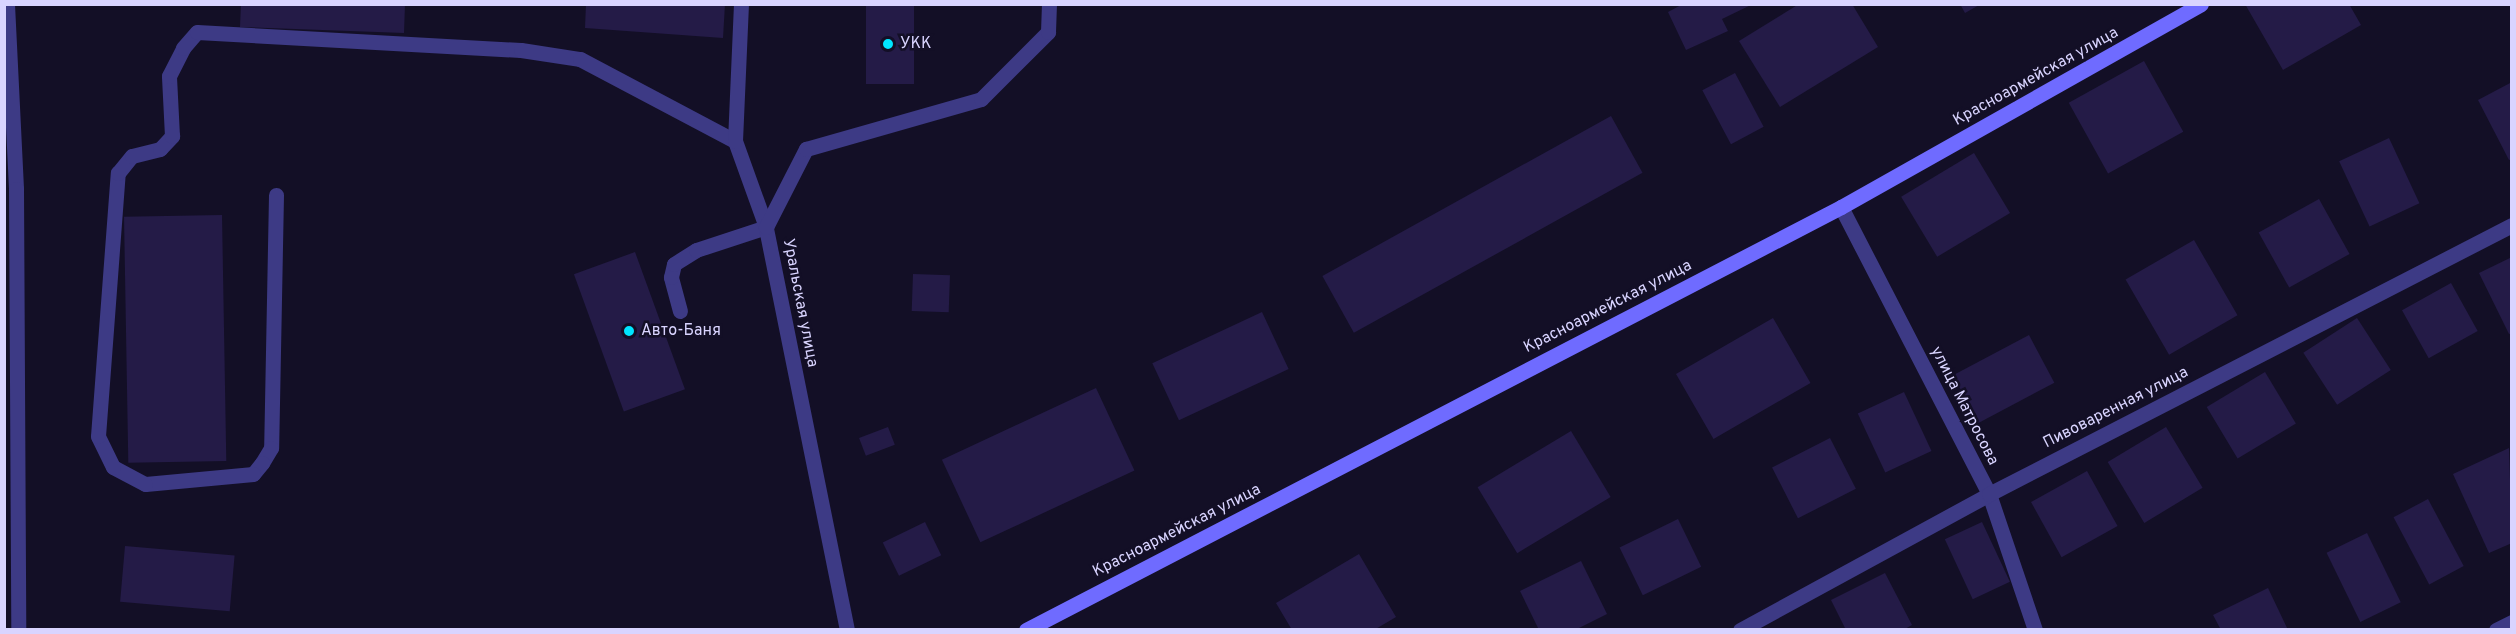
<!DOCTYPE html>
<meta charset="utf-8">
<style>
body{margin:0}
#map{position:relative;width:2516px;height:634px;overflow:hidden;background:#130f26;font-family:Overpass,sans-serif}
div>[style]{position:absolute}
.building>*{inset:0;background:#241b47;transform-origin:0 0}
.service>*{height:15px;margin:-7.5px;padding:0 7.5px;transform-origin:7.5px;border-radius:7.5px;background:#3d3a85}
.minor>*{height:15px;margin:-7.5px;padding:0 7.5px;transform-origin:7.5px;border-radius:7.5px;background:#3d3a85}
.secondary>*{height:15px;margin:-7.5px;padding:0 7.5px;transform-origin:7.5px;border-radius:7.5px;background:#6f6bff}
.dots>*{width:16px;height:16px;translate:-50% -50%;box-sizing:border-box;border:3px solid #130f26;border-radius:50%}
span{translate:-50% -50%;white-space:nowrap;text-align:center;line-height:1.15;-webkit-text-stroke:5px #130f26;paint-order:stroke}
.poi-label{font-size:16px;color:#d9d4ff}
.left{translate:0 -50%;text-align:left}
.street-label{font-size:16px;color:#d9d4ff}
.frame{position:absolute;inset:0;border:6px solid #d9d4ff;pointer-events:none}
</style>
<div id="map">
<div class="building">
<i style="clip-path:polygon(241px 4px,405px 4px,404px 33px,240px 27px)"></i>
<i style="clip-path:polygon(586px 4px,725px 4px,723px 38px,585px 28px)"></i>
<i style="left:866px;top:4px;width:48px;height:80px"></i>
<i style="clip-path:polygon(1683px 4px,1753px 4px,1722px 19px,1728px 31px,1686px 50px,1668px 12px)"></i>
<i style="clip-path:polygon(1799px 4px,1852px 4px,1878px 47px,1780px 107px,1739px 41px)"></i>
<i style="clip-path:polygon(1960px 4px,1981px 4px,1965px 13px)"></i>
<i style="clip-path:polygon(2245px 4px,2349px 4px,2361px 25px,2283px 70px)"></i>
<i style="left:2144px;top:61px;width:81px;height:86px;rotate:61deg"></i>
<i style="left:1735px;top:73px;width:61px;height:37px;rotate:62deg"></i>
<i style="clip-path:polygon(2512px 82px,2512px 159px,2509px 160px,2478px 100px)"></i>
<i style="left:1611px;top:116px;width:65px;height:330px;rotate:61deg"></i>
<i style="left:2389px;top:138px;width:72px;height:55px;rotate:65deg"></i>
<i style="left:1974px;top:153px;width:70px;height:85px;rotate:59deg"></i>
<i style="left:2319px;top:199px;width:63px;height:69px;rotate:61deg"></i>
<i style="left:222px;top:215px;width:246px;height:98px;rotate:89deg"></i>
<i style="left:2194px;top:240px;width:87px;height:79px;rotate:60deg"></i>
<i style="left:635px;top:252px;width:146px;height:65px;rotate:70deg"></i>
<i style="clip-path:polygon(2512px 257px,2512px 333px,2509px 334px,2479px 273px)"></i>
<i style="left:913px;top:274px;width:37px;height:37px;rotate:2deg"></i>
<i style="left:2451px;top:283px;width:55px;height:56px;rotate:61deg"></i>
<i style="left:1262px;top:312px;width:63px;height:121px;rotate:65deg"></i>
<i style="left:1773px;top:318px;width:75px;height:112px;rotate:60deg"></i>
<i style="left:2357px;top:318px;width:62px;height:64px;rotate:57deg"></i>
<i style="left:2029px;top:335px;width:54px;height:86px;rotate:62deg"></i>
<i style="left:2265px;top:372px;width:60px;height:68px;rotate:59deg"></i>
<i style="left:1096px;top:388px;width:91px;height:170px;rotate:65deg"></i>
<i style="left:1904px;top:392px;width:65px;height:51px;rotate:65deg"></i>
<i style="left:888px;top:427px;width:19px;height:31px;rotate:69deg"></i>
<i style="left:2166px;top:427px;width:71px;height:68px;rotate:59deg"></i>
<i style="left:1571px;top:431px;width:77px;height:109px;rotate:59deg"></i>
<i style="left:1830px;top:438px;width:57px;height:65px;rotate:63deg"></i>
<i style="clip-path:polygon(2509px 448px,2512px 543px,2489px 553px,2453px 474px)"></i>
<i style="left:2087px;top:471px;width:63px;height:64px;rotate:61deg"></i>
<i style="left:2428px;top:499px;width:76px;height:39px;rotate:62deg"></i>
<i style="left:1678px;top:519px;width:53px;height:65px;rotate:64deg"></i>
<i style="left:925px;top:522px;width:37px;height:47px;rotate:64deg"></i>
<i style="left:1982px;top:522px;width:66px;height:41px;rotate:65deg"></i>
<i style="left:2367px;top:533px;width:77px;height:45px;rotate:64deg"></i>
<i style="left:125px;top:546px;width:110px;height:56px;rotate:5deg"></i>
<i style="clip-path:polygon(1359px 554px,1396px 617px,1374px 630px,1292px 630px,1276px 603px)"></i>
<i style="clip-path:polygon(1581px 561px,1607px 614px,1575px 630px,1539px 630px,1520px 591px)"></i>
<i style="clip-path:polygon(1885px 573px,1912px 625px,1903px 630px,1846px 630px,1831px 600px)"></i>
<i style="clip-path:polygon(2268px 588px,2288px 630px,2221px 630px,2213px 615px)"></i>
</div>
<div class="service">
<i style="left:276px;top:195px;width:253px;rotate:91.1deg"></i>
<i style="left:271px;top:448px;width:17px;rotate:121deg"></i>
<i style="left:262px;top:463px;width:14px;rotate:129deg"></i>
<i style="left:253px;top:474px;width:108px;rotate:174.7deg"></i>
<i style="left:145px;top:484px;width:36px;rotate:-152deg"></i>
<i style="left:113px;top:467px;width:34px;rotate:-116deg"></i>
<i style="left:98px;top:436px;width:264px;rotate:-85.7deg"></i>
<i style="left:118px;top:173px;width:22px;rotate:-51deg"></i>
<i style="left:132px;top:156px;width:29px;rotate:-14deg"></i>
<i style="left:160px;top:149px;width:18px;rotate:-47deg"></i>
<i style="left:172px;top:136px;width:60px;rotate:-92.9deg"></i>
<i style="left:169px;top:76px;width:31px;rotate:-63deg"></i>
<i style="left:183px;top:48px;width:21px;rotate:-49deg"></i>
<i style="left:197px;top:32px;width:324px;rotate:3.2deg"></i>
<i style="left:521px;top:50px;width:60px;rotate:8.7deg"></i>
<i style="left:580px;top:59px;width:175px;rotate:27.9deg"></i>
<i style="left:680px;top:311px;width:35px;rotate:-105deg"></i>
<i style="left:671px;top:277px;width:13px;rotate:-77deg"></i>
<i style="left:674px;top:264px;width:26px;rotate:-32deg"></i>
<i style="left:696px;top:250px;width:74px;rotate:-18.2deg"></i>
<i style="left:766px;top:227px;width:91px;rotate:-109.8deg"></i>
<i style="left:735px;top:141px;width:137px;rotate:-87.5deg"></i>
</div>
<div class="minor">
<i style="left:7px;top:4px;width:185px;rotate:87.2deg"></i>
<i style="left:16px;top:189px;width:441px;rotate:89.7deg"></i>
<i style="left:1841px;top:207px;width:323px;rotate:62.7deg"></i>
<i style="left:1989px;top:494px;width:144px;rotate:71.3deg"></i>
<i style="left:847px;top:630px;width:411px;rotate:-101.4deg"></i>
<i style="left:766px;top:227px;width:88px;rotate:-62.9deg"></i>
<i style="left:806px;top:149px;width:182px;rotate:-15.9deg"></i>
<i style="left:981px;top:99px;width:95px;rotate:-45deg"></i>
<i style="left:1048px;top:32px;width:28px;rotate:-88deg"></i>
<i style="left:1740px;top:630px;width:284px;rotate:-28.6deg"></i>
<i style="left:1989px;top:494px;width:588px;rotate:-27.22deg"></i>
<i style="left:2496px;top:630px;width:18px;rotate:-27deg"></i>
</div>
<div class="secondary">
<i style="left:1026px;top:630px;width:918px;rotate:-27.43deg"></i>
<i style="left:1841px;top:207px;width:413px;rotate:-29.4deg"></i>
</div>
<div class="dots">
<i style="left:888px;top:44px;background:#00e5ff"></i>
<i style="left:629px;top:331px;background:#00e5ff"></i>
</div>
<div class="poi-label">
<span class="left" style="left:900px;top:44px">УКК</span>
<span class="left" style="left:641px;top:331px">Авто-Баня</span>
</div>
<div class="street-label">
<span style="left:2036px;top:77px;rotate:-29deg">Красноармейская улица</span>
<span style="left:800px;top:303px;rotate:79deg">Уральская улица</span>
<span style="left:1608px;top:307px;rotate:-27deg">Красноармейская улица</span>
<span style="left:1964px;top:406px;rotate:63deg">улица Матросова</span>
<span style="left:2116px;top:408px;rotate:-27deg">Пивоваренная улица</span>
<span style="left:1177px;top:531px;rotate:-27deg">Красноармейская улица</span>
</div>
<div class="frame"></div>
</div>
